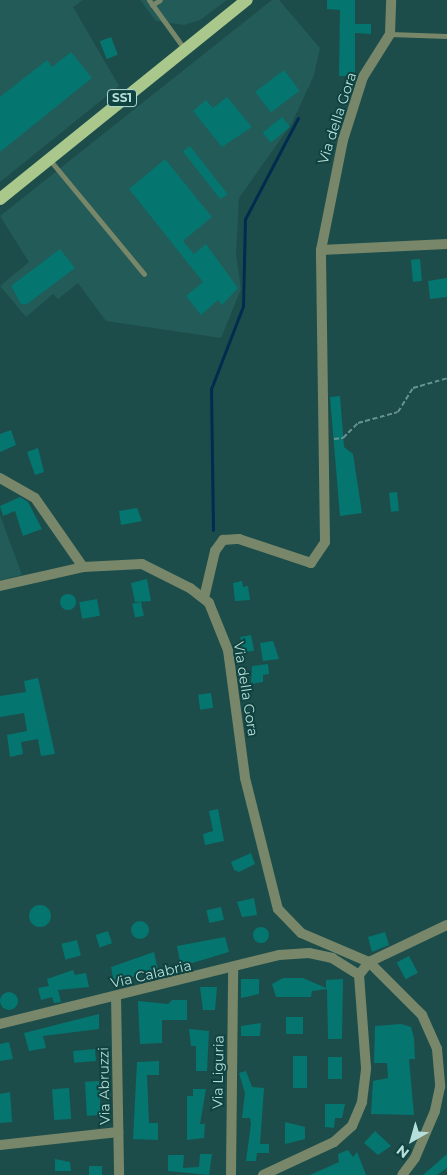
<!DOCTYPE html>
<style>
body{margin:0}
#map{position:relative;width:447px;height:1175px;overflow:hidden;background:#1d4d4a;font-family:Montserrat,sans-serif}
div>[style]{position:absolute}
.built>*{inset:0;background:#225b57}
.stream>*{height:3px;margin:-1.5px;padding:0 1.5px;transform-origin:1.5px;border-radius:1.5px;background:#002c50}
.building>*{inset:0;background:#057570;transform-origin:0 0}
.round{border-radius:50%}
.path>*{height:2px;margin-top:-1px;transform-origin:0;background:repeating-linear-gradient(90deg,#679390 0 5px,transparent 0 7.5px)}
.service>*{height:5px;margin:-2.5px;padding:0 2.5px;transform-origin:2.5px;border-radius:2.5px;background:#78876a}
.minor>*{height:10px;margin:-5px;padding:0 5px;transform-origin:5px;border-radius:5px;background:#78876a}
.primary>*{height:12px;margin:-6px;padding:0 6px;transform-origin:6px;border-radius:6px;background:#aac78c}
span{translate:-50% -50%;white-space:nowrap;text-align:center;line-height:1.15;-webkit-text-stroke:4px #104340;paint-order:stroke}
.shield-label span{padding:1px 4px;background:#104340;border:1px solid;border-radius:4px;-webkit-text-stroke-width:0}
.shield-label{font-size:12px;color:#b6dfdb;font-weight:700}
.street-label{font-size:14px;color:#b6dfdb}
.north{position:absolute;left:387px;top:1115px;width:50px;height:50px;-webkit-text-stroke:4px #104340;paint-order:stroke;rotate:218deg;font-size:14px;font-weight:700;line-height:20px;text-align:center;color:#b6dfdb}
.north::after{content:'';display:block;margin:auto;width:18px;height:22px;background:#b6dfdb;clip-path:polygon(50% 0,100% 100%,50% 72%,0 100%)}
</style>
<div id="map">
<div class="built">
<i style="clip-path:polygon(0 0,83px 0,73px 7px,119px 86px,0 182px)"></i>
<i style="clip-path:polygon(140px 0,227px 0,200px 20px,184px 25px,156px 21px)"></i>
<i style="clip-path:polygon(272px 0,279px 0,320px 48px,314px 75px,292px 123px,239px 198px,236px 254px,241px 289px,221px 338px,106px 321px,78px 283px,58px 299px,53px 294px,26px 317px,0 286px,29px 262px,0 216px)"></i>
<i style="clip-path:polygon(0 515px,22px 575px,0 580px)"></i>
</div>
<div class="stream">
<i style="left:213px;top:530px;width:141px;rotate:-90.8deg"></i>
<i style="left:211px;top:389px;width:89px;rotate:-68.9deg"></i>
<i style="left:243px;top:306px;width:87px;rotate:-88.7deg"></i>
<i style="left:245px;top:219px;width:114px;rotate:-62.3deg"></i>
</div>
<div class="building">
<i style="clip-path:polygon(327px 0,355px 0,355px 24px,371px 24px,371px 34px,355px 33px,355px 76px,339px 76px,340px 10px,327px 9px)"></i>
<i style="left:111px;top:37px;width:19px;height:12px;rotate:69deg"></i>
<i style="clip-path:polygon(71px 52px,92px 78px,0 152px,0 97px,47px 60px,52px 67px)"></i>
<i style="left:284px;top:70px;width:26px;height:36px;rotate:53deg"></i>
<i style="clip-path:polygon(227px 97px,252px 127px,222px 147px,193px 111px,206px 100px,213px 108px)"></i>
<i style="left:282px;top:117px;width:13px;height:25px;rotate:51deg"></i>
<i style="left:190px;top:146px;width:61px;height:9px;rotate:52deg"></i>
<i style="clip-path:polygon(165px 159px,212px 217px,183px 241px,194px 254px,206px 244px,238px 288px,222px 305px,218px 300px,201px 315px,186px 296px,203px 282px,129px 189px)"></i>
<i style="clip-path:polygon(60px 249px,75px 268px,27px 304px,21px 304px,11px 286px)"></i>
<i style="left:420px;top:259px;width:22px;height:9px;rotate:85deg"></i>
<i style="clip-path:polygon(447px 278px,447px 297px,430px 299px,428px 281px)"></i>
<i style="clip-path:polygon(340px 396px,344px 447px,353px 454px,362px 513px,340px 516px,330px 397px)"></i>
<i style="clip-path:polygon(11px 430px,16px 445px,0 452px,0 434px)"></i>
<i style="clip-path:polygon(38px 448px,44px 472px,35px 475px,27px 452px)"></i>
<i style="left:397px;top:492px;width:19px;height:8px;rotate:84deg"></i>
<i style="clip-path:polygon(20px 497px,28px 502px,42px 529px,23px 536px,15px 511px,3px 516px,0 506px)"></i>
<i style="clip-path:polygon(137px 508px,142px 521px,121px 525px,119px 511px)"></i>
<i style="clip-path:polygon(147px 579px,151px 601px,135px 602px,131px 583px)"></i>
<i style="clip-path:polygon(242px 581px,243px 587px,248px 586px,250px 600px,235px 601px,233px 583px)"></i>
<i class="round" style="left:60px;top:594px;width:16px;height:16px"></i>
<i style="left:97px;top:599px;width:17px;height:18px;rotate:80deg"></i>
<i style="left:141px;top:602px;width:14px;height:9px;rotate:78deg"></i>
<i style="left:251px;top:635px;width:16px;height:11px;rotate:79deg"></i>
<i style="clip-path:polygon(273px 641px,279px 659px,263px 661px,260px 643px)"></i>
<i style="clip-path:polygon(268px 664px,269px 674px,263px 675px,263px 682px,251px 684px,252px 666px)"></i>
<i style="clip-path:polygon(38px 678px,55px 754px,41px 756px,38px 739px,21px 742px,23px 754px,10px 757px,7px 735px,27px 731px,24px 713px,0 717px,0 696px,26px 692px,24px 681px)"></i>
<i style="left:211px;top:693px;width:15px;height:13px;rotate:82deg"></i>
<i style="clip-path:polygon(218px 809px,224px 841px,205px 845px,203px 834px,213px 831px,209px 811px)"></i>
<i style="clip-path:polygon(251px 853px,255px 864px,239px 872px,234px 870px,231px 862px)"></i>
<i style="clip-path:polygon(254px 898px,257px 915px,242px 917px,237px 902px)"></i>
<i class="round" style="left:29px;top:905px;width:22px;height:22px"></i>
<i style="left:221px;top:907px;width:13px;height:15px;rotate:77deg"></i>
<i class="round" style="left:131px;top:921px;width:18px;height:18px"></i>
<i class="round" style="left:253px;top:927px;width:16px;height:16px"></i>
<i style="left:108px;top:931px;width:13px;height:13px;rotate:72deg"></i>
<i style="clip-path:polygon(385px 932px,389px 945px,372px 952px,368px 937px)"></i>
<i style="clip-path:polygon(225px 937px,229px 952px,192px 963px,180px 962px,177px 946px)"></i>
<i style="left:77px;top:940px;width:16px;height:16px;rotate:76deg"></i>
<i style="clip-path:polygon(154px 952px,158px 970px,114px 982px,111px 967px)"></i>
<i style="left:409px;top:956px;width:19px;height:14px;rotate:62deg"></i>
<i style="clip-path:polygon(73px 970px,75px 975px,86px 973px,89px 987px,58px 990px,61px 1002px,54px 1003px,52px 997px,41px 1000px,38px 988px,49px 986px,47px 979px)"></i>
<i style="clip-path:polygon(283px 978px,303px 978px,326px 988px,326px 980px,343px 979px,342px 1039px,328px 1039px,327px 989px,312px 991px,311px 997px,276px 997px,272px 984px)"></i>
<i style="clip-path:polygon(241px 979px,259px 979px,259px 994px,241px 998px)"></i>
<i style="clip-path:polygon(200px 987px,217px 987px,215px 1010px,203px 1010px)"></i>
<i class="round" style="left:0;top:992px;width:18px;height:18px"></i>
<i style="clip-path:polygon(172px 1000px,187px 1000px,187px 1020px,162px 1020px,162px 1043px,140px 1044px,138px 1001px,168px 1004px)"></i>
<i style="clip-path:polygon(99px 1014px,99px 1029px,43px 1036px,46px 1048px,29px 1051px,24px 1033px)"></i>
<i style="left:286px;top:1017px;width:17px;height:17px"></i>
<i style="clip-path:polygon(261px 1023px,260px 1036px,241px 1036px,241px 1026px)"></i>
<i style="clip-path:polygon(401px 1024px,411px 1027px,414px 1038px,415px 1059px,409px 1059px,414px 1115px,371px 1114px,373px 1081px,388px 1078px,387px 1063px,374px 1063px,375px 1026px)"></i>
<i style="clip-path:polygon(189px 1029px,209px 1031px,207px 1071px,196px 1071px,196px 1046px,191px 1046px)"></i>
<i style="clip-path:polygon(9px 1042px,13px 1059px,0 1061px,0 1044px)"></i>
<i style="left:95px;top:1049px;width:12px;height:22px;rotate:85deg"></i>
<i style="left:293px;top:1056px;width:14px;height:32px"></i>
<i style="left:328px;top:1057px;width:14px;height:22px"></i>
<i style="clip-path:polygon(159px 1061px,159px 1075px,147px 1075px,149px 1123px,158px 1123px,158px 1140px,133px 1139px,137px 1062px)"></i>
<i style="clip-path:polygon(246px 1071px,252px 1087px,264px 1088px,260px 1144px,269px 1144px,269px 1153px,257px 1153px,256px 1161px,246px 1161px,251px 1124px,250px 1118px,242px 1118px,245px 1093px,239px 1073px)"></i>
<i style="left:99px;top:1081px;width:34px;height:14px;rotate:87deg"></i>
<i style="left:69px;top:1088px;width:31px;height:17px;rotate:86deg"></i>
<i style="clip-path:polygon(193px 1089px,206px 1089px,200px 1124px,205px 1124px,204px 1138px,187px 1140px,187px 1096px,193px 1096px)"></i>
<i style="clip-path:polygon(10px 1092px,12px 1122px,0 1123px,0 1094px)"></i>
<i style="clip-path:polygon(325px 1104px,345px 1104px,342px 1118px,335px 1118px,334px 1128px,325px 1127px)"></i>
<i style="clip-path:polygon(285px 1122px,305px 1127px,305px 1139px,285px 1144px)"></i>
<i style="clip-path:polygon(375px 1131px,391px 1146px,378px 1155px,364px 1143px)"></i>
<i style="clip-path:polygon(348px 1150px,353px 1157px,357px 1152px,366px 1175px,310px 1175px,339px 1162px,338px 1154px)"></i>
<i style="clip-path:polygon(200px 1154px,212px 1154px,209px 1175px,168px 1171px,168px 1155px,184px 1155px,183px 1168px,199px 1167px)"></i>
<i style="clip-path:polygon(447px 1154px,447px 1168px,437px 1175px,423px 1175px)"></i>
<i style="clip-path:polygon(55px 1159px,70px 1162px,71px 1171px,55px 1171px)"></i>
<i style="left:89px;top:1166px;width:13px;height:9px"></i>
</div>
<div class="path">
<i style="left:334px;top:439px;width:9px;rotate:-6deg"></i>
<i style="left:343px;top:438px;width:21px;rotate:-45deg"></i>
<i style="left:358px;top:423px;width:41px;rotate:-15.4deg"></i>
<i style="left:398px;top:412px;width:28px;rotate:-58deg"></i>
<i style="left:413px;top:388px;width:35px;rotate:-16deg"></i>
</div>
<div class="service">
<i style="left:149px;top:0;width:58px;rotate:54.1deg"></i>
<i style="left:152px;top:5px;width:9px;rotate:-32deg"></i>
<i style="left:390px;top:34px;width:57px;rotate:2deg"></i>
<i style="left:49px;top:159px;width:149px;rotate:50.4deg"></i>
</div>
<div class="minor">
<i style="left:321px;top:250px;width:126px;rotate:-2.7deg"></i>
<i style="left:0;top:478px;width:40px;rotate:29.7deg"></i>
<i style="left:35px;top:498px;width:84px;rotate:55.2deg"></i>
<i style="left:0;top:586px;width:85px;rotate:-12.9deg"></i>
<i style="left:83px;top:567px;width:59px;rotate:-2.9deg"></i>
<i style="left:142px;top:564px;width:54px;rotate:26.6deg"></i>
<i style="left:190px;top:588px;width:24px;rotate:38deg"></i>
<i style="left:209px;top:603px;width:51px;rotate:68deg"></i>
<i style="left:228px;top:650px;width:129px;rotate:82.4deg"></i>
<i style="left:245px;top:778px;width:135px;rotate:75.9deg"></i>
<i style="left:278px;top:909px;width:33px;rotate:46deg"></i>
<i style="left:301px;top:933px;width:74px;rotate:23.1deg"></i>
<i style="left:369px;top:962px;width:75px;rotate:45deg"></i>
<i style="left:422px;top:1015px;width:37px;rotate:66deg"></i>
<i style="left:437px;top:1049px;width:38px;rotate:85deg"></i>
<i style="left:440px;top:1087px;width:25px;rotate:102deg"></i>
<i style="left:435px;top:1111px;width:51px;rotate:113.1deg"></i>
<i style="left:415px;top:1158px;width:21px;rotate:127deg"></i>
<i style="left:204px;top:598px;width:48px;rotate:-76.8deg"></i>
<i style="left:215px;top:551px;width:14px;rotate:-54deg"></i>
<i style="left:223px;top:540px;width:16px;rotate:-4deg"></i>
<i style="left:239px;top:539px;width:76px;rotate:18.4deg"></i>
<i style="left:311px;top:563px;width:25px;rotate:-56deg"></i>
<i style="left:325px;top:542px;width:292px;rotate:-90.8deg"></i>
<i style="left:321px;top:250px;width:112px;rotate:-78.7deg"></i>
<i style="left:343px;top:140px;width:66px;rotate:-72.4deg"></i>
<i style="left:363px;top:77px;width:51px;rotate:-57.9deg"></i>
<i style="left:390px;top:34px;width:34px;rotate:-88deg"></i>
<i style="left:116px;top:996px;width:179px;rotate:89deg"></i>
<i style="left:0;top:1024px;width:287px;rotate:-13.9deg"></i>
<i style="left:279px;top:955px;width:30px;rotate:-4deg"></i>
<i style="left:309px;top:953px;width:24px;rotate:12deg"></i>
<i style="left:332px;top:958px;width:32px;rotate:32deg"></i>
<i style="left:0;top:1145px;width:119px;rotate:-6.3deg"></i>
<i style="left:231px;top:1175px;width:205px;rotate:-89.4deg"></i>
<i style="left:263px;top:1175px;width:78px;rotate:-24.9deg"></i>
<i style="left:334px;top:1142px;width:24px;rotate:-42deg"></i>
<i style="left:352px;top:1126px;width:26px;rotate:-67deg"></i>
<i style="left:362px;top:1102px;width:34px;rotate:-83deg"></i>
<i style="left:366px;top:1068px;width:93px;rotate:-94.3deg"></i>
<i style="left:359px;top:975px;width:16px;rotate:-52deg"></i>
<i style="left:369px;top:962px;width:86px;rotate:-25.4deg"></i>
</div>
<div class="primary">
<i style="left:0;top:199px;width:317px;rotate:-38.9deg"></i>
</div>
<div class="shield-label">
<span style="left:122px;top:98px">SS1</span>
</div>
<div class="street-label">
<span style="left:337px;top:118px;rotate:-72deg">Via della Gora</span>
<span style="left:246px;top:689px;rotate:81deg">Via della Gora</span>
<span style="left:151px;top:974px;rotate:-13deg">Via Calabria</span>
<span style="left:218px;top:1072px;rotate:-89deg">Via Liguria</span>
<span style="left:104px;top:1086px;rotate:-91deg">Via Abruzzi</span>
</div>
<div class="north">N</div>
</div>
